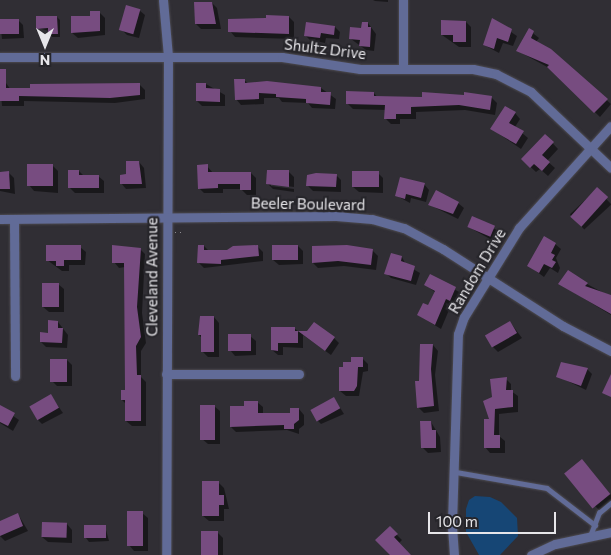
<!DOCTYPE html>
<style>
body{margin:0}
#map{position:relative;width:611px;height:555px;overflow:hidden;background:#302e34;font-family:Commissioner,sans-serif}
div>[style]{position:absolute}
.water>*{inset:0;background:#164675}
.shadow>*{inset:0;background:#0007;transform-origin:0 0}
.building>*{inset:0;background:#774c80;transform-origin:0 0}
.path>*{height:1px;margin-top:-0.5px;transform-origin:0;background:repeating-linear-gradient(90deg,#8e8d92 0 1px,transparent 0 5px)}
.roads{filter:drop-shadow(0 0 1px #4d4b51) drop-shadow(0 0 1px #4d4b51)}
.service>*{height:4.5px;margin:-2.25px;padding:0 2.25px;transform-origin:2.25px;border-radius:2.25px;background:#616b97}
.minor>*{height:9px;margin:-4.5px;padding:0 4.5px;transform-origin:4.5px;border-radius:4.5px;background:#616b97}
span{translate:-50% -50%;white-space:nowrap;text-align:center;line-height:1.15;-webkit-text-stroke:4.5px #26252a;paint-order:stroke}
.street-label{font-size:15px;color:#e7e6ea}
.north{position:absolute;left:20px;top:20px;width:50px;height:50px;-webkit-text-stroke:4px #26252a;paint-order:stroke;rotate:180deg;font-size:14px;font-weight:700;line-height:20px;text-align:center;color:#e7e6ea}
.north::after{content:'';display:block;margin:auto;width:18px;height:22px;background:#e7e6ea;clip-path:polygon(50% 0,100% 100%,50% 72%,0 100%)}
.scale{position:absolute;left:428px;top:512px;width:128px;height:22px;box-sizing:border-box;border:2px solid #e7e6ea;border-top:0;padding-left:6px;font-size:15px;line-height:18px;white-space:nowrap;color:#e7e6ea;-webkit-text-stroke:4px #26252a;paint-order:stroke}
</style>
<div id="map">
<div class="water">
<i style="clip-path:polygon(475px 496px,490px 497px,501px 502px,517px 518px,518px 536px,500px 555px,479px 555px,466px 532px,466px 509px,469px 500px)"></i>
</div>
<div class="shadow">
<i style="clip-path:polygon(373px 0,388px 0,388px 2px,375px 1px)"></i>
<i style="clip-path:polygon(212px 3px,217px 8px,221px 29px,201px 29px,196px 24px)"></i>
<i style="clip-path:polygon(139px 10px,145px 15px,139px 38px,127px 35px,121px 29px)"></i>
<i style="clip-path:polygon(99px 12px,105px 18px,105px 35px,78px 38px,72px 33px)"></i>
<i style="clip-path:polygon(57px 17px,60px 20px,60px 37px,52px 37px,49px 31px,38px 28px)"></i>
<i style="clip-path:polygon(289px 17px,294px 22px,294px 39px,235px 37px,230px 31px)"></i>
<i style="clip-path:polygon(0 20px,18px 20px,23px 25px,24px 38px,2px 39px)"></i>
<i style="clip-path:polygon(493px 20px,517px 36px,513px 46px,503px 43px,499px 53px,484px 45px)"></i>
<i style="clip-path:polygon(466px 22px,471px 27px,471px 47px,459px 47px,442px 35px)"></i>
<i style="clip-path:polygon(368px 23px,376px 34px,374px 51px,366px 50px,351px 39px)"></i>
<i style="clip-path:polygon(335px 27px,340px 32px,339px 39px,326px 38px,325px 43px,310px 40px,305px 35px)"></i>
<i style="clip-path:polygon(529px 30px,539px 38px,536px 42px,551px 50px,611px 104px,600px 117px,549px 68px,518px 51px)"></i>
<i style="clip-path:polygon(244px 80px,249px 84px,321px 88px,336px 99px,335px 109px,312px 108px,308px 103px,282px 102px,279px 98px,264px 98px,264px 104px,241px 105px,236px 99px)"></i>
<i style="clip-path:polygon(0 83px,6px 83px,11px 90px,139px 84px,145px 90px,145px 99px,115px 103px,24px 101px,24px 106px,2px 106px)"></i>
<i style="clip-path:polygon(206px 84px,225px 95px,225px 106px,202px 106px,197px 101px)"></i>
<i style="clip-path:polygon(374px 93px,378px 98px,492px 98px,497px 103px,495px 115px,465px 110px,416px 112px,416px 119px,400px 119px,400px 124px,391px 124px,386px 119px,386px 110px,353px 109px,347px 103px)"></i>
<i style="clip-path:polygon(515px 113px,520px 119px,515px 127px,528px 138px,521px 149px,492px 129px)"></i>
<i style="clip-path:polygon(545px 135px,558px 149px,547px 161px,555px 168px,548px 176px,540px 169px,536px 172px,522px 159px)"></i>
<i style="clip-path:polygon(139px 162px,144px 168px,146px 188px,126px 189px,121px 183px)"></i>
<i style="clip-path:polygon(52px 165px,58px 171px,58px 193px,34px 191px,29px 185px)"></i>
<i style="clip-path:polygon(207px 166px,213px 173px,251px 173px,256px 178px,256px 195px,247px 195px,241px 189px,223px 189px,223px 193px,204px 193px,199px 188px)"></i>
<i style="clip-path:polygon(79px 171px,84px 176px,98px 176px,104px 181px,104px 193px,75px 193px,70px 188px)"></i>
<i style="clip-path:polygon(289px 172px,294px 177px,294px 187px,271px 184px,271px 186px,294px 189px,294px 192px,273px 189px,268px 184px)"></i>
<i style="clip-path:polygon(0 173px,9px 173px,14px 178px,15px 194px,0 191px)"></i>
<i style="clip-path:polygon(378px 173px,383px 178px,383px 193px,359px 192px,353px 187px)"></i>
<i style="clip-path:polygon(336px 175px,341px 180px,341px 192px,313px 191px,308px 186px)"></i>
<i style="clip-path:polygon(424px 184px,429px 190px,426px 202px,411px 198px,410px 203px,397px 196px)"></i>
<i style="left:597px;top:189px;width:21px;height:37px;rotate:47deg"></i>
<i style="clip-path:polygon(458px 203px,464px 208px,458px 219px,430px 205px)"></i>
<i style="left:473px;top:217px;width:29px;height:11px;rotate:29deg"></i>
<i style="clip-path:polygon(555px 244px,561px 249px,556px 258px,560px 268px,558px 273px,550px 268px,544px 277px,529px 266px)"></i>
<i style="clip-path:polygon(204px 246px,209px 251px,228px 251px,258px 247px,263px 252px,263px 261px,204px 268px,199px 263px)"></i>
<i style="clip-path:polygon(298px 246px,303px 251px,303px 264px,279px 265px,273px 260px)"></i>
<i style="clip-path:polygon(80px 247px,86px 252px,85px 265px,69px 265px,69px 271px,62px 271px,47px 260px)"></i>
<i style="clip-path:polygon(313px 248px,372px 250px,378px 256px,376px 270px,344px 266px,318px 268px,313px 263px)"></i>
<i style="clip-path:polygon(140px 249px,145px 254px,142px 313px,146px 343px,141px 351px,141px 377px,146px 382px,146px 426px,132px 426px,126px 421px,126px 404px,122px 400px,126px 391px,125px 267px,119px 268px,114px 262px)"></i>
<i style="clip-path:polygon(402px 257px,406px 265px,420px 273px,416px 285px,391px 278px,386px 273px)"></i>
<i style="clip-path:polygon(430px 276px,461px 293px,455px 305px,452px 303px,441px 329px,418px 315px,429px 307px,436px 293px,426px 285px)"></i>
<i style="clip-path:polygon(58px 284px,64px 289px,64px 312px,49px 312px,43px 307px)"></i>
<i style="clip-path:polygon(560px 284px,587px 284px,611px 297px,611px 315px)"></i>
<i style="clip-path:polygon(214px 317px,219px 323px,219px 357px,208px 357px,202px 351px,202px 338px,199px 335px)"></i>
<i style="clip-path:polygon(58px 322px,68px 335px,67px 348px,46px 347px,41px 342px)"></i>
<i style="clip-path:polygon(510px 322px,522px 338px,498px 352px,493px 347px)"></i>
<i style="clip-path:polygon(273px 328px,294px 328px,299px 332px,334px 338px,339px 343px,331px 355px,303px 335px,303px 348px,283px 347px,283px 355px,278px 355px,272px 350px)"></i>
<i style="clip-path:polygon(250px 336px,256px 341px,256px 355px,235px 356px,230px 350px)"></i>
<i style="clip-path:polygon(433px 345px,438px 351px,435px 375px,439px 411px,424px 413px,418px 407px,420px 382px)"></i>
<i style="clip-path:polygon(363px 359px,368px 364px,368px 371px,363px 372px,359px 396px,346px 396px,340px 391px,345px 368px)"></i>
<i style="clip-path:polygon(67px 360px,72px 365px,72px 386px,57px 386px,52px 381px)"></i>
<i style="clip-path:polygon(587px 369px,592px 374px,586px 390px,557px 376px)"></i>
<i style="clip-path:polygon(506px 379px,511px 384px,511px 391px,518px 396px,518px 412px,499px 414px,499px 436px,505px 441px,505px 453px,490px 453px,485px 447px,494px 398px)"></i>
<i style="clip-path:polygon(51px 396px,63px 413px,42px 424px,37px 419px)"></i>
<i style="clip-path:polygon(334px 398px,344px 414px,321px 424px,316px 419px)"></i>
<i style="clip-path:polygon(257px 402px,263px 407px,263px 415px,292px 414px,299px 409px,304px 415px,304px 425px,299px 429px,299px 434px,287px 430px,236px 432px,231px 427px,245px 407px)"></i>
<i style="clip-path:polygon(214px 406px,220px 411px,220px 444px,208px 444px,202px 439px)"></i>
<i style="clip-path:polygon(0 407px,19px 420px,13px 431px,0 423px)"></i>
<i style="clip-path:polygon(431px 422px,440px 437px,441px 452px,428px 453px,422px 447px)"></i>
<i style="clip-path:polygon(587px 466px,611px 495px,611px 502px,600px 511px,595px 506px)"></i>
<i style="clip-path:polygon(218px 482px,224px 488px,229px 509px,224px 509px,224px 521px,209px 521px,203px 516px)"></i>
<i style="clip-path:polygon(142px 513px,148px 518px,148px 551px,134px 551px,129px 545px)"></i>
<i style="clip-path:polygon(18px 514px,28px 531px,5px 541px,0 536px,0 522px)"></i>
<i style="clip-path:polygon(67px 524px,72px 530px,72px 543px,48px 542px,42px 537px)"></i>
<i style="clip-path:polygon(105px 526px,109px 541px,89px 542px,86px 538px)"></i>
<i style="clip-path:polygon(390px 528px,402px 540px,399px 543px,410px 555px,391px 555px)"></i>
<i style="clip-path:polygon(218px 533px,223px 538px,223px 555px,202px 555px)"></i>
</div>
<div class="building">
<i style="clip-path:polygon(194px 2px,212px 2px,216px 24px,195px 24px)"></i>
<i style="left:126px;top:5px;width:15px;height:26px;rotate:16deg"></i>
<i style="clip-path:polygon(90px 11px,100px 11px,100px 31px,71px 33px,71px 16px,90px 16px)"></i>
<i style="clip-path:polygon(266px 15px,289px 16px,289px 34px,228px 32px,228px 19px,266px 18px)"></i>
<i style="clip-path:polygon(36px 16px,57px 16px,58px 34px,48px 34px,48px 28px,36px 29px)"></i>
<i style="clip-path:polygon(492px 18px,512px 29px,508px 42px,497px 38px,494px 49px,483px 45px)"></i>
<i style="left:0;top:19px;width:19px;height:15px"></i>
<i style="clip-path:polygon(441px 20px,466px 21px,466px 42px,453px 42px,453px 35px,441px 35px)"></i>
<i style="clip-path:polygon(306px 22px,335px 26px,334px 35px,321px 33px,320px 38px,304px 36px)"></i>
<i style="clip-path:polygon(362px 22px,368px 22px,368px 27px,371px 27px,370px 47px,359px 46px,360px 40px,349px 39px,350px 27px,361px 28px)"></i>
<i style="clip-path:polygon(529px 28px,534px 31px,531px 38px,551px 49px,608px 99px,594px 113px,547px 67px,549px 65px,516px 51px)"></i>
<i style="clip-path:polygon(0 69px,6px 69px,6px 88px,30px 88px,30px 84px,140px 83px,140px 95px,110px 98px,19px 96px,19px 101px,0 101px)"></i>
<i style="clip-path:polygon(234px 79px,245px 79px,245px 83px,267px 81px,321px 87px,321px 92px,331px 92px,330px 105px,306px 103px,306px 99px,276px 97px,276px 94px,259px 93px,259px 99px,235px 100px)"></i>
<i style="clip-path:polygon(196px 83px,206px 83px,206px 88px,220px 89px,220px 102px,196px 101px)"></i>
<i style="clip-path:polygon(346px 91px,374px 92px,374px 96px,422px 97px,422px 92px,464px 95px,464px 92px,492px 96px,490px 110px,459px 105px,411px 107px,411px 114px,396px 114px,396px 119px,384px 119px,385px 105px,346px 104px)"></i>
<i style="clip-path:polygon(505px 106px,516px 112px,509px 123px,524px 131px,516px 144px,490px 129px)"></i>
<i style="clip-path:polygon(545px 134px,554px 142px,542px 155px,550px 162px,542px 171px,534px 164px,530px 168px,521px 159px)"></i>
<i style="clip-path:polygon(126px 161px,139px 161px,142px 184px,120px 184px,120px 175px,126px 174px)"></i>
<i style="left:27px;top:164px;width:26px;height:22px"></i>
<i style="clip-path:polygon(208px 164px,208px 172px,251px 172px,251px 190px,240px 190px,240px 184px,218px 184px,218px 188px,198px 189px,197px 165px)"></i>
<i style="clip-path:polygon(68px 170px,79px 170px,79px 175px,99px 175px,99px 188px,68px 188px)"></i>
<i style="clip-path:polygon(267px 170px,289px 170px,289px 187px,266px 184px)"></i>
<i style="clip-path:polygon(9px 171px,10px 189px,0 189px,0 172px)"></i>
<i style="left:352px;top:171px;width:27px;height:16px"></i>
<i style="clip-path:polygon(316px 173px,337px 174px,336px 187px,306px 186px,307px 175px)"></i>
<i style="clip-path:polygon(400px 177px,425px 183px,421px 198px,406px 194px,405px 199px,395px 196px)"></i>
<i style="left:597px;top:187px;width:15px;height:40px;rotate:42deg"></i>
<i style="clip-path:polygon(436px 190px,459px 202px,453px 214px,428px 205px)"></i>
<i style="left:472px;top:216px;width:25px;height:12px;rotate:23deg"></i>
<i style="clip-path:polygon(544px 236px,556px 243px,551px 253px,555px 255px,552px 260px,556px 262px,552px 268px,544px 264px,539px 273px,527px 266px)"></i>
<i style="clip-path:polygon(46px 245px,81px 245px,81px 260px,64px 260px,64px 266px,56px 266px,56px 261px,46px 261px)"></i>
<i style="clip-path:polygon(112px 245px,141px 248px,137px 307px,141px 337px,136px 346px,137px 375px,141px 375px,141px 421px,125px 421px,125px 400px,121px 400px,121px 390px,125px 390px,124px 263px,112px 263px)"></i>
<i style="clip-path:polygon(198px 245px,204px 245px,204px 250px,227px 250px,233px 246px,258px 245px,259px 256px,221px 260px,221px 264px,197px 263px)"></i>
<i style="left:272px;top:245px;width:26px;height:15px"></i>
<i style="clip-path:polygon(347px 245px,373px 249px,371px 265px,338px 261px,312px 263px,312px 246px)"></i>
<i style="clip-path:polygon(391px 253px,402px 256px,401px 261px,415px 266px,411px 281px,384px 274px)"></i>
<i style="clip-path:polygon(568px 270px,588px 283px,585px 286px,611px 295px,611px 314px,558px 284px)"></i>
<i style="clip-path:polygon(430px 274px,456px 287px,450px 301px,446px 299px,435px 325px,417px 315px,423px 303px,428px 305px,435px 291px,424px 285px)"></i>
<i style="left:42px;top:283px;width:17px;height:24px"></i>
<i style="clip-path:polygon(200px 316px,214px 316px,214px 352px,201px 352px,201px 335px,198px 335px)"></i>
<i style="clip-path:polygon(48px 320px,58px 321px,58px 328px,63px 328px,62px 343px,40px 342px,40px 332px,48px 333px)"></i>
<i style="left:510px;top:321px;width:14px;height:29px;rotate:60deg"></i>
<i style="clip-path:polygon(314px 322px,335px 337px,325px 351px,298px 331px,298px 343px,278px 343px,278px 351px,271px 350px,271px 327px,295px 327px,295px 331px,307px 331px)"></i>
<i style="left:251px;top:334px;width:17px;height:23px;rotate:90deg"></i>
<i style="clip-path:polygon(420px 344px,433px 344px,431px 369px,434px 406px,417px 408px,415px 381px,419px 381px)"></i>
<i style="clip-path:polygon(351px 357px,363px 357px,363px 367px,358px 367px,357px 386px,354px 391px,339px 391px,339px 367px,343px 367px,343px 362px,351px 362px)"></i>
<i style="left:50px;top:359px;width:17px;height:23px"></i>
<i style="clip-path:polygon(561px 362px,588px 368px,581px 386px,556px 377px)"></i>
<i style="clip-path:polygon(611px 374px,611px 397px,602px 393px)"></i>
<i style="clip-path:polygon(507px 377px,506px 390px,513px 390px,513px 407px,495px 409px,494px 435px,500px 435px,500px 448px,484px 448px,484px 419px,489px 419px,483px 401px,492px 397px,490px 379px)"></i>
<i style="left:51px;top:394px;width:16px;height:25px;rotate:60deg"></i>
<i style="left:334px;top:397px;width:13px;height:27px;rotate:61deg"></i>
<i style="clip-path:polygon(244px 401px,258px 401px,258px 413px,290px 413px,290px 408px,299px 408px,299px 420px,294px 424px,294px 429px,284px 429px,284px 425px,230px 427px,230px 406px,244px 406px)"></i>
<i style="clip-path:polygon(0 405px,15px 413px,8px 426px,0 422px)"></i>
<i style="left:200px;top:405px;width:15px;height:35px"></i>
<i style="clip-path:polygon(420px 421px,431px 421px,432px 430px,436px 430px,436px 448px,421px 448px)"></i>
<i style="left:582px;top:459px;width:45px;height:23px;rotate:51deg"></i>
<i style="clip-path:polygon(202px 481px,219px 481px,219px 495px,224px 495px,224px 505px,219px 505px,219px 516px,202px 516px)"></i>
<i style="left:143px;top:511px;width:35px;height:16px;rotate:90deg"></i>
<i style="clip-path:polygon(18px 513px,23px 526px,0 536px,0 521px)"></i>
<i style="left:42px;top:522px;width:25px;height:15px;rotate:2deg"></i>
<i style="left:106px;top:525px;width:13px;height:22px;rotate:90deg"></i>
<i style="clip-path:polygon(390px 526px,398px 534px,394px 537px,411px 555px,390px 555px,375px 540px)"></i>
<i style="left:201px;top:531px;width:17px;height:24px"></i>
</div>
<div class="path">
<i style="left:175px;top:232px;width:6px"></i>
</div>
<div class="roads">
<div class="service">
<i style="left:456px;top:472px;width:92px;rotate:10deg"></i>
<i style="left:547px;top:488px;width:61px;rotate:37.6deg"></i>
<i style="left:590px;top:536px;width:25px;rotate:-69deg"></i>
<i style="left:599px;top:513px;width:16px;rotate:-40deg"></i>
</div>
<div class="minor">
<i style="left:163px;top:0;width:56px;rotate:84.9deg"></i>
<i style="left:168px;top:56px;width:499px;rotate:90.2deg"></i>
<i style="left:0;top:57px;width:282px"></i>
<i style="left:282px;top:57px;width:79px;rotate:8.7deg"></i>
<i style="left:360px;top:69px;width:113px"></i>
<i style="left:473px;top:69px;width:24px;rotate:12deg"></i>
<i style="left:496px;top:74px;width:39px;rotate:27deg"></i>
<i style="left:531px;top:92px;width:110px;rotate:43.5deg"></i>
<i style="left:403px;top:68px;width:68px;rotate:-90deg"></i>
<i style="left:0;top:219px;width:336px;rotate:-0.5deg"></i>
<i style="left:336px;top:216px;width:36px;rotate:5deg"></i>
<i style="left:372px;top:219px;width:33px;rotate:16deg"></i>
<i style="left:404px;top:228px;width:44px;rotate:28.3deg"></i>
<i style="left:443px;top:249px;width:143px;rotate:32.7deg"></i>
<i style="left:563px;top:326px;width:54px;rotate:27.5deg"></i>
<i style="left:14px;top:219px;width:157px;rotate:89.6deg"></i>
<i style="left:166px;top:374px;width:133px"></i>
<i style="left:454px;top:555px;width:32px;rotate:-94deg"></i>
<i style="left:452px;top:523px;width:189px;rotate:-88.2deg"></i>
<i style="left:458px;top:334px;width:18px;rotate:-71deg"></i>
<i style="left:464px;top:317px;width:105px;rotate:-58.3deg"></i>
<i style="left:519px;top:228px;width:137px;rotate:-48deg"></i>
<i style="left:531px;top:555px;width:26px;rotate:-25deg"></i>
<i style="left:555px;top:544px;width:57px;rotate:-12.1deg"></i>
</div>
</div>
<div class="street-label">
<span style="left:325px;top:49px;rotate:7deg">Shultz Drive</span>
<span style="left:308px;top:204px;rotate:1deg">Beeler Boulevard</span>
<span style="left:477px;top:271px;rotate:-59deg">Random Drive</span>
<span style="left:152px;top:277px;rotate:-90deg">Cleveland Avenue</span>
</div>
<div class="north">N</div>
<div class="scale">100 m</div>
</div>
